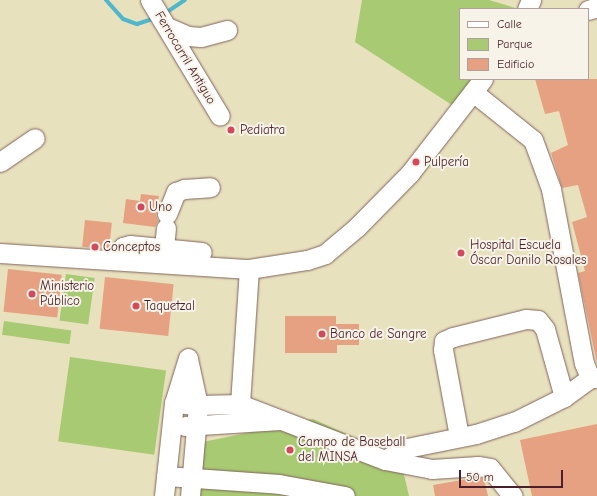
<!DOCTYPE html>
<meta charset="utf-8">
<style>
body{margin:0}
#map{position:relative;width:597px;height:496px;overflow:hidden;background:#e8e1bd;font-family:"Comic Neue",sans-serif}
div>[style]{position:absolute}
.green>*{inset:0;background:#a8ca72;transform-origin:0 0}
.stream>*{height:4px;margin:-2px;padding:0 2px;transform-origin:2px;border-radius:2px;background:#4eb7cc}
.building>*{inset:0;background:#e5a182;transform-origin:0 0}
.roads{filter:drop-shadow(0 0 1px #81635e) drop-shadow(0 0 1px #81635e)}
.minor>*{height:19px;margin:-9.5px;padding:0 9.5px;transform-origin:9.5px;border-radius:9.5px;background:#fff}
.dots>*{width:11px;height:11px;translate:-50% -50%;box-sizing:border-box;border:2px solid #f7f3e8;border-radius:50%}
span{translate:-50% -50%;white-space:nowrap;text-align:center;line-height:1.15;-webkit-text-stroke:4px #f7f3e8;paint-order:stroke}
.street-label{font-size:13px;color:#4a1f2b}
.poi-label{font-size:13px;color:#4a1f2b}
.left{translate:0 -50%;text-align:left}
.legend{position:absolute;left:459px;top:8px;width:130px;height:72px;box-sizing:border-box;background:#f7f3e8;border:1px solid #b29e9c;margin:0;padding:5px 7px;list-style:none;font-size:12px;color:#4a1f2b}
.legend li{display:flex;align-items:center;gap:8px;height:20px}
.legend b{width:20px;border:1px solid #b29e9c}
.scale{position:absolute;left:459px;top:470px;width:104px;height:18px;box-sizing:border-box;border:2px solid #4a1f2b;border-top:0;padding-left:5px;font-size:12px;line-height:14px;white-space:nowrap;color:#4a1f2b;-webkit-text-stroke:3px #f7f3e8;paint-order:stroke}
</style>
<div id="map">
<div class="green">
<i style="clip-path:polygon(362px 0,489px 0,519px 9px,460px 9px,460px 79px,480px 79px,458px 109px,355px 42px)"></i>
<i style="left:66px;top:274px;width:29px;height:47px;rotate:8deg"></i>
<i style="left:4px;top:321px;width:68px;height:14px;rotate:8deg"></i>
<i style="left:70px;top:357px;width:97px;height:85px;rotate:8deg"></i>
<i style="clip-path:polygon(313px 419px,400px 458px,409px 496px,192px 496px,198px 443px)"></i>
</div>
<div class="stream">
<i style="left:106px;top:0;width:25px;rotate:48deg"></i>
<i style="left:123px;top:19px;width:15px;rotate:20deg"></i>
<i style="left:137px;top:24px;width:20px;rotate:-18deg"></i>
<i style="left:164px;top:14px;width:25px;rotate:-34deg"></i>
</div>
<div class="building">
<i style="clip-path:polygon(535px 79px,597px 79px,597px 363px,578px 273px,585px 271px,572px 222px,587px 217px,578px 185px,562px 188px,551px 153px,568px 145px,559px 111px,545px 114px)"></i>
<i style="clip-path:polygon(141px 194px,159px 196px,156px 215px,158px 221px,155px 227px,123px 223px,126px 199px,140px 201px)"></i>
<i style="left:85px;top:220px;width:27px;height:27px;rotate:6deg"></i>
<i style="left:8px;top:269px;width:54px;height:43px;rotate:6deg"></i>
<i style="left:105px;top:277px;width:69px;height:52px;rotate:6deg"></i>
<i style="clip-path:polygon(285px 316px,336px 316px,336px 324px,359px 324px,359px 345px,337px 345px,337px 353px,285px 353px)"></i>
<i style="clip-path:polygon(597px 424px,597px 496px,532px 496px,520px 440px)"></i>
<i style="clip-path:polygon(479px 477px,484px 479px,488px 496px,435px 496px,433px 485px)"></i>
</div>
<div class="roads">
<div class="minor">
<i style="left:150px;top:0;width:135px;rotate:58.9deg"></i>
<i style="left:527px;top:9px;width:10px;rotate:-66deg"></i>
<i style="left:588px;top:10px;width:9px;rotate:-18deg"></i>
<i style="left:167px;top:27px;width:23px;rotate:23deg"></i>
<i style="left:188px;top:36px;width:13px;rotate:4deg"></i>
<i style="left:201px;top:37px;width:27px;rotate:-15deg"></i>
<i style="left:473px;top:92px;width:77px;rotate:38.7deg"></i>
<i style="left:533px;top:140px;width:52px;rotate:69.8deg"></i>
<i style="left:551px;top:189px;width:177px;rotate:79.3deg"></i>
<i style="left:584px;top:363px;width:16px;rotate:68deg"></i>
<i style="left:590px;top:378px;width:7px"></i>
<i style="left:0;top:162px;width:42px;rotate:-34.4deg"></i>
<i style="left:167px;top:214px;width:24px;rotate:-68deg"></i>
<i style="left:176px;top:192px;width:9px;rotate:-21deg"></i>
<i style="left:184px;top:189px;width:26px;rotate:-4deg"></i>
<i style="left:164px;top:247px;width:19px;rotate:-84deg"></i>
<i style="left:0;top:253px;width:250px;rotate:3.7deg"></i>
<i style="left:249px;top:269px;width:59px;rotate:-8.8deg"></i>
<i style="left:307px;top:260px;width:19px;rotate:-18deg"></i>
<i style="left:325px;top:254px;width:42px;rotate:-40.2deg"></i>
<i style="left:357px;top:227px;width:76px;rotate:-45.5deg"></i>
<i style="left:410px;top:173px;width:119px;rotate:-52.2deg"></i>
<i style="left:116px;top:260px;width:15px;rotate:-62deg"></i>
<i style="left:123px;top:247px;width:7px;rotate:-16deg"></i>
<i style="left:130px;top:245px;width:72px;rotate:5.6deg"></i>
<i style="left:188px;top:359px;width:47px;rotate:77.7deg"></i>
<i style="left:198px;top:405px;width:91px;rotate:95deg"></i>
<i style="left:174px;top:403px;width:24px;rotate:5deg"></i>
<i style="left:198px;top:405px;width:42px;rotate:-1.4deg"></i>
<i style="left:240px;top:404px;width:155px;rotate:21.1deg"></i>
<i style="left:385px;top:460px;width:48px;rotate:10.8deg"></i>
<i style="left:432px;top:469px;width:46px;rotate:-3.7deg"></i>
<i style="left:478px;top:466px;width:12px;rotate:9deg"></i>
<i style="left:490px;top:468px;width:36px;rotate:51deg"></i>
<i style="left:240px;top:404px;width:135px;rotate:-86.2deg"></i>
<i style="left:185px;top:426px;width:95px;rotate:-3.6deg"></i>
<i style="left:459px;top:436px;width:87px;rotate:-100.5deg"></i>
<i style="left:443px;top:350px;width:9px;rotate:-84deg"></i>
<i style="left:444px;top:341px;width:10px;rotate:-24deg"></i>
<i style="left:453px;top:337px;width:75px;rotate:-13.9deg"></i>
<i style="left:526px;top:319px;width:12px;rotate:5deg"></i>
<i style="left:538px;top:320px;width:11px;rotate:52deg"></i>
<i style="left:545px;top:329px;width:71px;rotate:74.4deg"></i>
<i style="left:385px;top:460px;width:20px;rotate:-33deg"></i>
<i style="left:402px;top:449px;width:76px;rotate:-11.5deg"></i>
<i style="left:476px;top:434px;width:40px;rotate:-18deg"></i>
<i style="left:514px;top:422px;width:56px;rotate:-26.6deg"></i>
<i style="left:564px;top:397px;width:32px;rotate:-36deg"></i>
<i style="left:166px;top:476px;width:113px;rotate:4deg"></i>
<i style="left:279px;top:484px;width:67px;rotate:10.3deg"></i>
<i style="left:164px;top:496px;width:94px;rotate:-83.9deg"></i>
<i style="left:174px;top:403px;width:47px;rotate:-72.7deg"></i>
</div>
</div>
<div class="dots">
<i style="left:231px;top:130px;background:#d1495b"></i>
<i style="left:416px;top:162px;background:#d1495b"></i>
<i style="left:141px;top:207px;background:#d1495b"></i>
<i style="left:95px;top:247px;background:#d1495b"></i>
<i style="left:461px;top:253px;background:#d1495b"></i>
<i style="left:32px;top:294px;background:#d1495b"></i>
<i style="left:136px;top:306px;background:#d1495b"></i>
<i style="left:322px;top:334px;background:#d1495b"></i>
<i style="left:290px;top:450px;background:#d1495b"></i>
</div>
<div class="street-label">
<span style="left:185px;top:58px;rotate:59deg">Ferrocarril Antiguo</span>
</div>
<div class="poi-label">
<span class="left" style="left:240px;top:130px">Pediatra</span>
<span class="left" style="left:424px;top:162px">Pulpería</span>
<span class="left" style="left:149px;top:207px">Uno</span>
<span class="left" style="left:470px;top:253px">Hospital Escuela<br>Óscar Danilo Rosales</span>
<span class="left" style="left:103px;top:247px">Conceptos</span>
<span class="left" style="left:40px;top:294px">Ministerio<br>Público</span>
<span class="left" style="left:144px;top:306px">Taquetzal</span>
<span class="left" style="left:330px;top:334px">Banco de Sangre</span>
<span class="left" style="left:298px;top:450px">Campo de Baseball<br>del MINSA</span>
</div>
<ul class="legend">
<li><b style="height:5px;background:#fff"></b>Calle</li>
<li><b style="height:11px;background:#a8ca72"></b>Parque</li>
<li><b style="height:11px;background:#e5a182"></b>Edificio</li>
</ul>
<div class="scale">50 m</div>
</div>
